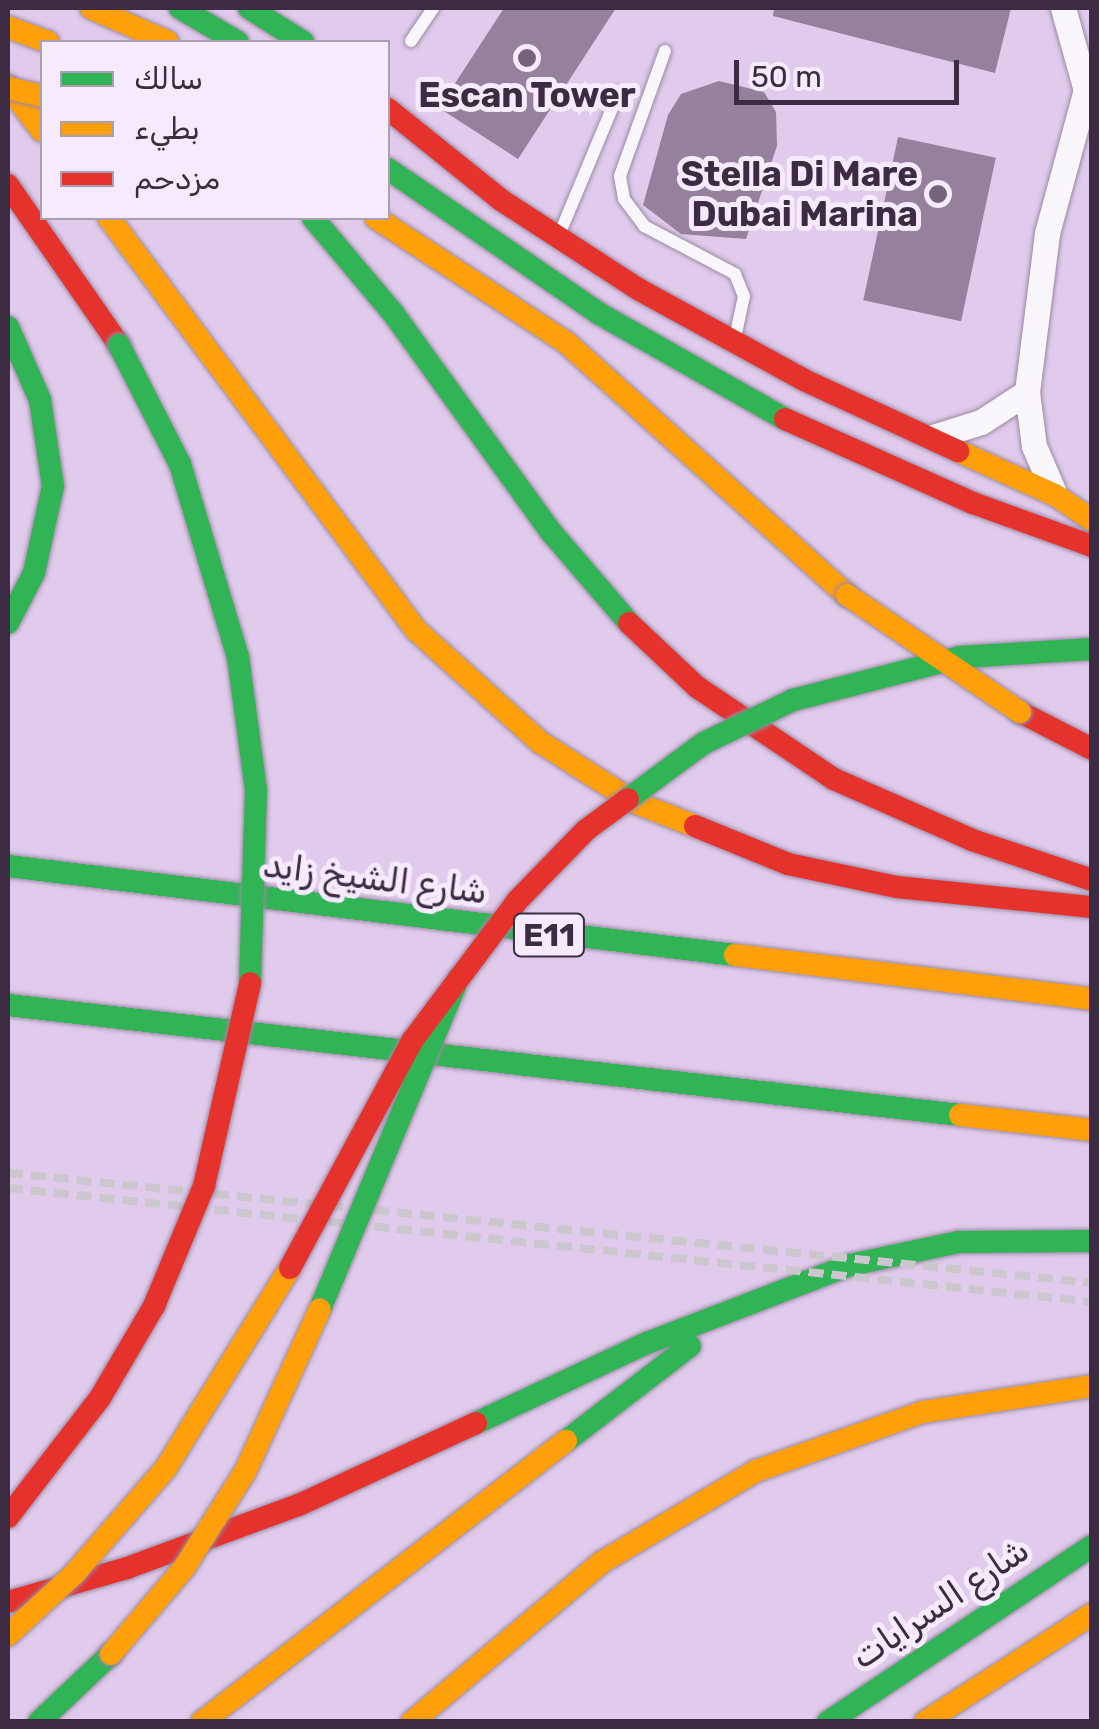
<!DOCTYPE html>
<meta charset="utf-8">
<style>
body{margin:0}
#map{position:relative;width:1099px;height:1729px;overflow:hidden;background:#e1cbec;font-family:Rubik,Vazirmatn,sans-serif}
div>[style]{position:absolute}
.building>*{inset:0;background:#95819e;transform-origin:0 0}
.roads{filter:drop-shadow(0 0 2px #9a8aa3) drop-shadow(0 0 2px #9a8aa3)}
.lane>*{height:12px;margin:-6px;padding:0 6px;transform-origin:6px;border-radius:6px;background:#faf7fc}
.street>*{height:25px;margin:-12.5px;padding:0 12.5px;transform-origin:12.5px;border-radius:12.5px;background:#faf7fc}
.fast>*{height:22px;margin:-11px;padding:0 11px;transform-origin:11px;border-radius:11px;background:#30b455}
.slow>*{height:22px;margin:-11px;padding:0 11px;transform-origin:11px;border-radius:11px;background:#ff9f0a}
.jam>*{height:22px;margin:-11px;padding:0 11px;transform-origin:11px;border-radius:11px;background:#e5322d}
.rail>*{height:8px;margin-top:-4px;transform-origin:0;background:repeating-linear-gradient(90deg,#ccc6cf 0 15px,transparent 0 23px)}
.bridges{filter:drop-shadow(0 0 2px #9a8aa3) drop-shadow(0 0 2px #9a8aa3)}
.fast-bridge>*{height:22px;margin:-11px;padding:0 11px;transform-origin:11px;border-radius:11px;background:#30b455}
.slow-bridge>*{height:22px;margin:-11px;padding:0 11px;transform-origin:11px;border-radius:11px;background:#ff9f0a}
.jam-bridge>*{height:22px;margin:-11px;padding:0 11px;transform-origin:11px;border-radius:11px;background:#e5322d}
.dots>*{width:28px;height:28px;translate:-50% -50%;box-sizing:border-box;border:5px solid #f6eafd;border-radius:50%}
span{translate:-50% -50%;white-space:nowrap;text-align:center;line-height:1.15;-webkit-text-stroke:10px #f6eafd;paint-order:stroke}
.shield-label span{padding:2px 8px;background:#f6eafd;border:2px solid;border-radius:8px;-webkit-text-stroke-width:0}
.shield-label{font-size:32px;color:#3b2b43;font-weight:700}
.poi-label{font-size:35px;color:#3b2b43;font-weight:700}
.right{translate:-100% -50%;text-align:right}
.street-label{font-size:35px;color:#3b2b43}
.frame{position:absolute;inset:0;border:10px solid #3b2b43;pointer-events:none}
.legend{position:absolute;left:40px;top:40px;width:350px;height:180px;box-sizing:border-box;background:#f6eafd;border:2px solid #ab9eb3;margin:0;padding:12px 18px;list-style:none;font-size:30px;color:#3b2b43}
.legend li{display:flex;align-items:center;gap:20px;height:50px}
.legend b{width:50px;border:2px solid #ab9eb3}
.scale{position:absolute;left:734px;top:60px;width:225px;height:45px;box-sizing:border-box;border:5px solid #3b2b43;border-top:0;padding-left:12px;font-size:30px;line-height:35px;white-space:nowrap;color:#3b2b43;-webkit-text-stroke:8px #f6eafd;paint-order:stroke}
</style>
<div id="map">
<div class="building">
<i style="clip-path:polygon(504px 8px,616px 8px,518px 159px,439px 108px)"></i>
<i style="clip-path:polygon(774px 8px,1011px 8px,995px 73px,773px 16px)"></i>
<i style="clip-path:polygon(719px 81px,764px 92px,776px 112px,777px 146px,746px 239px,681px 234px,643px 205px,668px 115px,681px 94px)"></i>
<i style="left:898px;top:137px;width:100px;height:167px;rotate:12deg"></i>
</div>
<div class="roads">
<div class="lane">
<i style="left:411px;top:41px;width:40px;rotate:-56deg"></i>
<i style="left:665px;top:51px;width:133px;rotate:109.8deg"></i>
<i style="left:620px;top:176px;width:23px;rotate:80deg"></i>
<i style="left:624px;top:199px;width:34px;rotate:53deg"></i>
<i style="left:644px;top:226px;width:103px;rotate:27.8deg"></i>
<i style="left:735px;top:274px;width:24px;rotate:68deg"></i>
<i style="left:744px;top:296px;width:40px;rotate:102deg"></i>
<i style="left:562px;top:228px;width:147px;rotate:-67.3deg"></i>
</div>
<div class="street">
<i style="left:1063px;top:8px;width:82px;rotate:74.4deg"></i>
<i style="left:933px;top:437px;width:50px;rotate:-17.4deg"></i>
<i style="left:981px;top:422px;width:55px;rotate:-33.1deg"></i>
<i style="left:1053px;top:490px;width:48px;rotate:-113.4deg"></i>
<i style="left:1034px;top:446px;width:54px;rotate:-97.4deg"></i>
<i style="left:1027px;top:392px;width:160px;rotate:-82.8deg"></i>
<i style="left:1047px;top:233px;width:172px;rotate:-74.8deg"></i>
</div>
<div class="fast">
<i style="left:180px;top:8px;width:67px;rotate:30.4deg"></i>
<i style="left:249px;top:8px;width:64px;rotate:32.2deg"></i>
<i style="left:388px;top:169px;width:257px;rotate:34.4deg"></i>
<i style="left:600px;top:314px;width:213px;rotate:29.6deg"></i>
<i style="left:313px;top:218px;width:124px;rotate:49.9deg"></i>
<i style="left:393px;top:313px;width:270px;rotate:54.2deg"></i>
<i style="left:551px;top:532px;width:120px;rotate:49.4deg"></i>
<i style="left:8px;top:327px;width:80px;rotate:66.3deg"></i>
<i style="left:40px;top:400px;width:87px;rotate:81.4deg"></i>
<i style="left:53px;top:486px;width:89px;rotate:102.3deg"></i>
<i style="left:34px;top:573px;width:56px;rotate:117.5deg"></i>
<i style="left:8px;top:866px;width:732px;rotate:6.98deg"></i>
<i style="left:8px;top:1005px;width:958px;rotate:6.59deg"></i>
<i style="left:476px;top:1423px;width:189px;rotate:-25.1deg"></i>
<i style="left:647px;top:1343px;width:217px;rotate:-21deg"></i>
<i style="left:850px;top:1265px;width:111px;rotate:-11.9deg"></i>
<i style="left:959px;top:1242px;width:133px;rotate:-0.4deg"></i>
<i style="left:566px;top:1441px;width:156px;rotate:-37.5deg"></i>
<i style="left:39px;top:1722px;width:99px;rotate:-43.4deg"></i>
<i style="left:828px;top:1722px;width:317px;rotate:-33.7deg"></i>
</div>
<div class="slow">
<i style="left:91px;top:8px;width:84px;rotate:23.8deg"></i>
<i style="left:8px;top:27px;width:43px;rotate:20.6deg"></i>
<i style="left:8px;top:86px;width:56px;rotate:52.9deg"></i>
<i style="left:109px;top:218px;width:514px;rotate:53.31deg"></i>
<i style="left:416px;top:630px;width:167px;rotate:42.1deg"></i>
<i style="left:540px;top:742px;width:112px;rotate:32.6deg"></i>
<i style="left:634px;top:802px;width:66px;rotate:21.5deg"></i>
<i style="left:376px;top:218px;width:228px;rotate:33.2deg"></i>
<i style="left:567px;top:343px;width:377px;rotate:42deg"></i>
<i style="left:958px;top:451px;width:107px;rotate:24.4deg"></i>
<i style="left:1055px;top:495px;width:45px;rotate:34deg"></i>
<i style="left:735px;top:955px;width:360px;rotate:7deg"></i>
<i style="left:960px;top:1115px;width:133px;rotate:6.5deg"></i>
<i style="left:202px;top:1722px;width:460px;rotate:-37.7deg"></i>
<i style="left:412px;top:1722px;width:248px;rotate:-40.1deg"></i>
<i style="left:602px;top:1562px;width:179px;rotate:-30.6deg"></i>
<i style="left:756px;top:1471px;width:177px;rotate:-19.5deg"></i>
<i style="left:923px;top:1412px;width:171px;rotate:-8.7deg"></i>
<i style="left:925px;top:1722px;width:199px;rotate:-32.9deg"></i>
</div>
<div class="jam">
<i style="left:388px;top:109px;width:145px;rotate:38.8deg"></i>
<i style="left:501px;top:200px;width:163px;rotate:33deg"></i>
<i style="left:638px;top:289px;width:189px;rotate:28.7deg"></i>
<i style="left:804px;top:380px;width:170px;rotate:24.8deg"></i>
<i style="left:8px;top:185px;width:195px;rotate:55.2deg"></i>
<i style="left:785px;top:419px;width:206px;rotate:24.1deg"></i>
<i style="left:973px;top:503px;width:127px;rotate:19.9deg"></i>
<i style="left:629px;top:623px;width:93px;rotate:43.3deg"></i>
<i style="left:697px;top:687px;width:165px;rotate:33.9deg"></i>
<i style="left:834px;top:779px;width:151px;rotate:23.8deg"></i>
<i style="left:972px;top:840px;width:126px;rotate:18.4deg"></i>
<i style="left:1020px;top:712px;width:81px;rotate:27.2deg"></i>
<i style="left:695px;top:826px;width:100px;rotate:22.2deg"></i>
<i style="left:788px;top:864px;width:111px;rotate:11.9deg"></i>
<i style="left:897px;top:887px;width:196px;rotate:5.9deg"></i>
<i style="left:8px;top:1602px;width:124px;rotate:-15.9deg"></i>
<i style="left:127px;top:1568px;width:185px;rotate:-20.2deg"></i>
<i style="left:301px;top:1504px;width:193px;rotate:-24.8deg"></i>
</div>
</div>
<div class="rail">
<i style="left:8px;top:1173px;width:1090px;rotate:5.79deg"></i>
<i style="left:8px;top:1188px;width:1090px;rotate:6deg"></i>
</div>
<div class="bridges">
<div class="fast-bridge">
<i style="left:119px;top:345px;width:134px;rotate:62.9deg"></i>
<i style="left:180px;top:464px;width:202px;rotate:73.3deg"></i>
<i style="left:238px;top:657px;width:134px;rotate:82.3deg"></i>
<i style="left:256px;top:790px;width:193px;rotate:91.8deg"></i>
<i style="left:628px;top:799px;width:94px;rotate:-36.4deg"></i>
<i style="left:704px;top:743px;width:99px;rotate:-25.8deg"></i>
<i style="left:793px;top:700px;width:172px;rotate:-14.4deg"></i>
<i style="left:960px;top:657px;width:132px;rotate:-3.5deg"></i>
<i style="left:320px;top:1309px;width:358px;rotate:-67.3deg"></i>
</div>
<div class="slow-bridge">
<i style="left:8px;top:88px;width:35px;rotate:13deg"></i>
<i style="left:847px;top:595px;width:209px;rotate:34.1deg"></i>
<i style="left:8px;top:1635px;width:90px;rotate:-42.7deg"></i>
<i style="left:74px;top:1574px;width:140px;rotate:-49deg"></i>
<i style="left:166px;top:1468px;width:235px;rotate:-58.2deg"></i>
<i style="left:111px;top:1654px;width:113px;rotate:-49.7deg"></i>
<i style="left:184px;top:1568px;width:114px;rotate:-57.6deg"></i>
<i style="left:245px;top:1472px;width:179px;rotate:-65.3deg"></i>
</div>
<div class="jam-bridge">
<i style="left:290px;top:1268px;width:258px;rotate:-61.7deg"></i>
<i style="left:412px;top:1041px;width:175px;rotate:-53.1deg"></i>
<i style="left:517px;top:901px;width:99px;rotate:-45.8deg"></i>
<i style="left:586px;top:830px;width:52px;rotate:-36.4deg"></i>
<i style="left:8px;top:1517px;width:150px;rotate:-52.3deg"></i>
<i style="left:100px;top:1398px;width:107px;rotate:-59.6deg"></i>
<i style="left:154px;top:1306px;width:130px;rotate:-67.4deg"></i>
<i style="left:204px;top:1186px;width:208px;rotate:-77.2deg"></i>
</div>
</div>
<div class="dots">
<i style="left:527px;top:58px;background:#75637e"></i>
<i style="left:938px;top:194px;background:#75637e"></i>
</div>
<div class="shield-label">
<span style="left:549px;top:935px">E11</span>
</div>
<div class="poi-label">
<span style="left:527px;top:95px">Escan Tower</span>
<span class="right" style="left:918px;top:194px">Stella Di Mare<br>Dubai Marina</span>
</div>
<div class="street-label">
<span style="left:375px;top:878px;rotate:7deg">شارع الشيخ زايد</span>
<span style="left:940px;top:1603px;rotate:-34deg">شارع السرايات</span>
</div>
<div class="frame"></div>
<ul class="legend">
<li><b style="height:12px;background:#30b455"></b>سالك</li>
<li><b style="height:12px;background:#ff9f0a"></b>بطيء</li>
<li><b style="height:12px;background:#e5322d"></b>مزدحم</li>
</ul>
<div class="scale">50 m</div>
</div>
